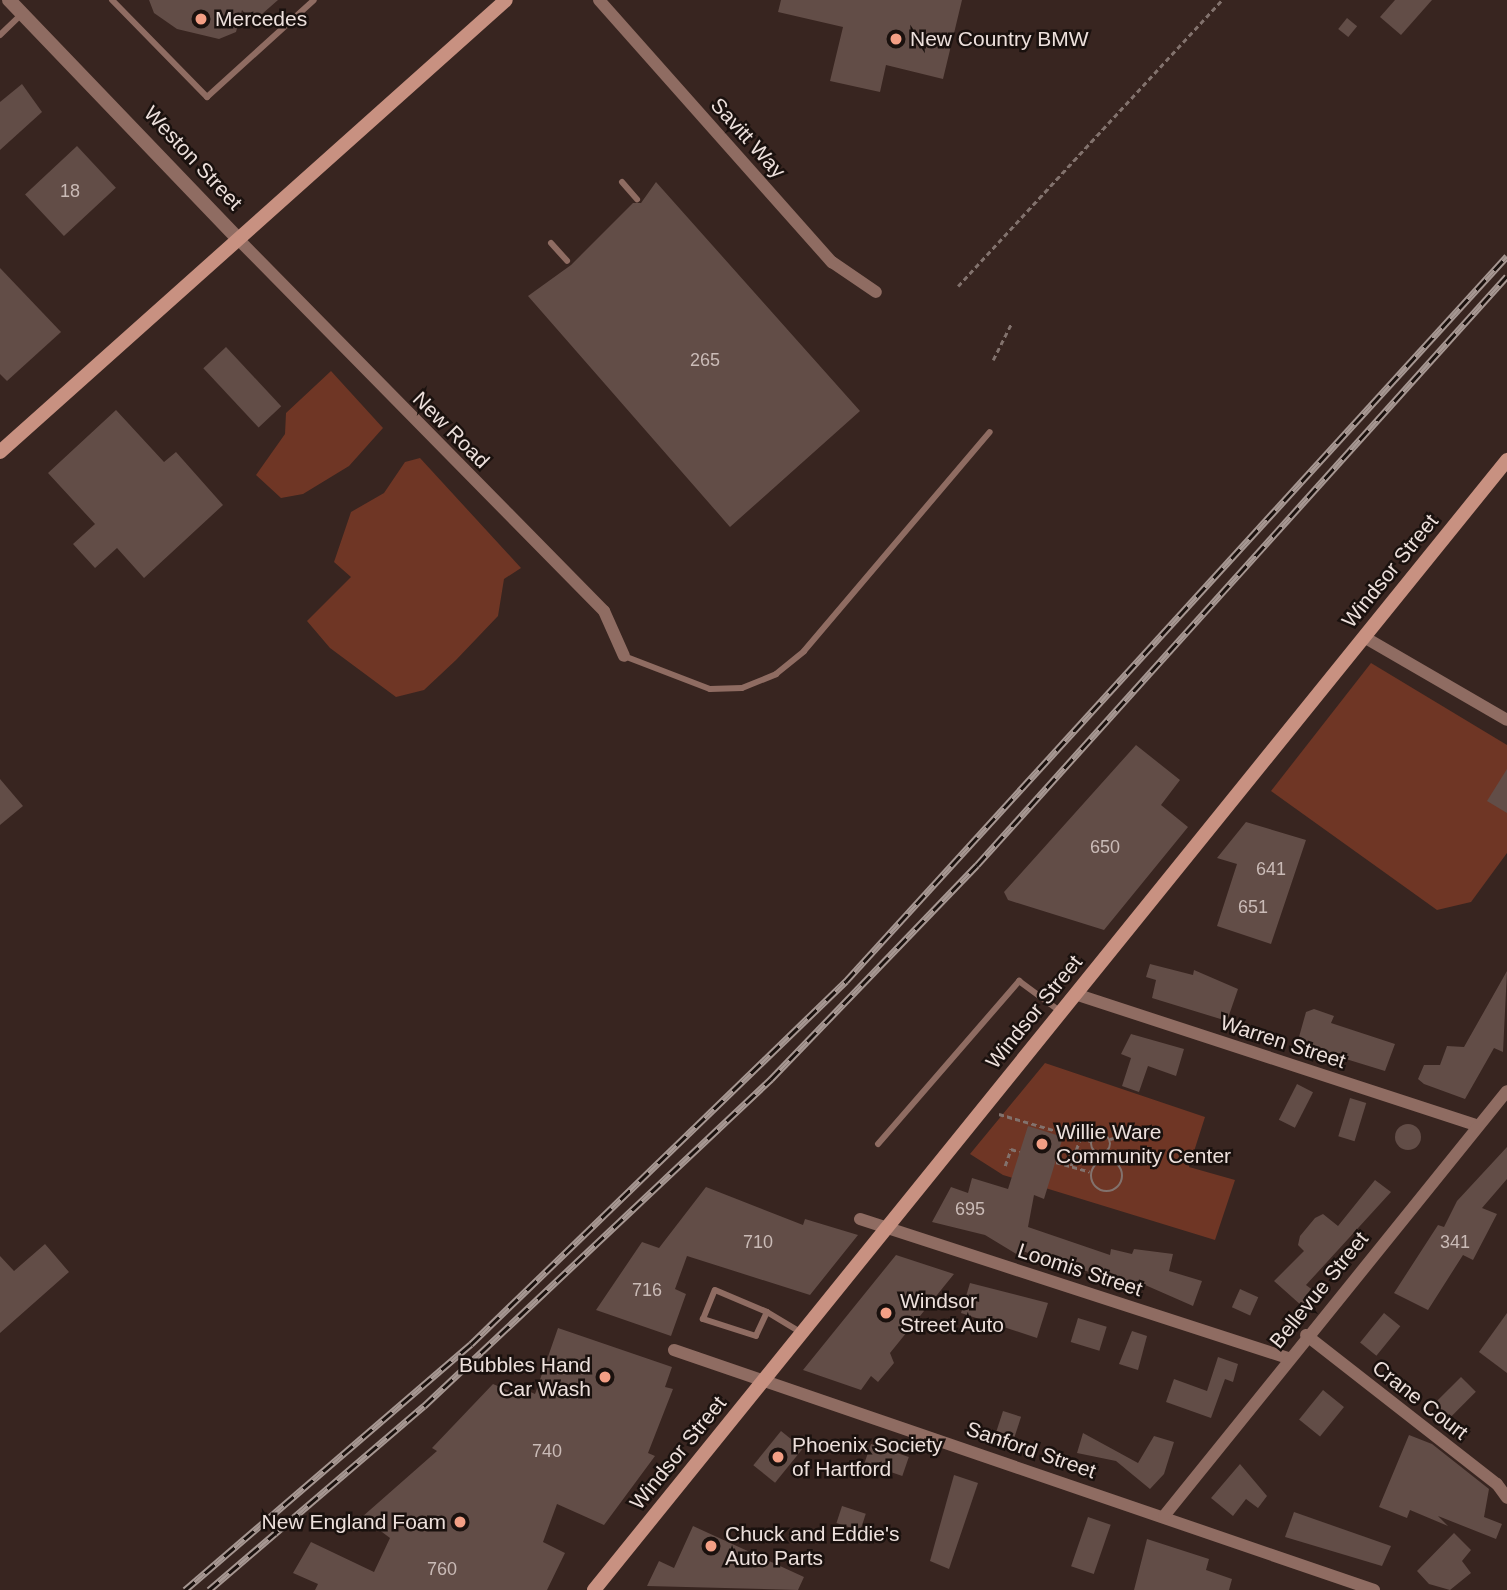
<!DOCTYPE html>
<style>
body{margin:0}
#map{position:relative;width:1507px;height:1590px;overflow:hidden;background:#382520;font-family:Helvetica,sans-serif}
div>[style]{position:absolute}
.green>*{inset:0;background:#6f3625}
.building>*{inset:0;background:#624d47;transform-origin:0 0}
.round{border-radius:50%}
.path>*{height:2.5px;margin-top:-1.25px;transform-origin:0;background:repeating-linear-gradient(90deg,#82726d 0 5px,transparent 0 8.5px)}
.path>.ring{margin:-1.25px;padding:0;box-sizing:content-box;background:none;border:2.5px solid #82726d;border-radius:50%}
.service>*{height:6px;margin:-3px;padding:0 3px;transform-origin:3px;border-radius:3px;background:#8f6c62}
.minor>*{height:12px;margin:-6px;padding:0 6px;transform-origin:6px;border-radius:6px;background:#8f6c62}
.tertiary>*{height:14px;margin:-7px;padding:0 7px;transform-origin:7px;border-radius:7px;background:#8f6c62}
.secondary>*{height:14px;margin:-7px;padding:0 7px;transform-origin:7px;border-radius:7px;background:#c89181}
.rail>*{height:7px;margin-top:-3.5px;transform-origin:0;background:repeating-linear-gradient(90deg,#1a110e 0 13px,#a69792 0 26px);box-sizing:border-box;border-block:2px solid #a69792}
.dots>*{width:19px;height:19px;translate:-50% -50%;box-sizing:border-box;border:4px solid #1a110e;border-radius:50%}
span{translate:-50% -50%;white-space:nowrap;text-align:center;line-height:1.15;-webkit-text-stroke:5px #1a110e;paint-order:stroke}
.number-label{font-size:18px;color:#cabbb7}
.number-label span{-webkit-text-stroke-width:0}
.poi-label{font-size:21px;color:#ede0dc}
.left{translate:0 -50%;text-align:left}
.right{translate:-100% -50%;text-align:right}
.street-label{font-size:21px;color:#ede0dc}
</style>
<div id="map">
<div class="green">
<i style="clip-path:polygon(331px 371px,383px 428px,349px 466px,303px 494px,281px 498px,256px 475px,285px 434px,286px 413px)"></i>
<i style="clip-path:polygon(420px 458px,521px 568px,504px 579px,498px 616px,456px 660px,424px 690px,396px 697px,330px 648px,307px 621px,351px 577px,334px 562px,351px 512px,384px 493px,405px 462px)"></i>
<i style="clip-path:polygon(1371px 663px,1507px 745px,1507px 853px,1471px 902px,1437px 910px,1271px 791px)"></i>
<i style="clip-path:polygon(1045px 1063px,1205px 1117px,1189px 1167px,1235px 1180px,1215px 1240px,1003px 1175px,970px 1154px)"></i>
</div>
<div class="building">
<i style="clip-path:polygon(149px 0,278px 0,253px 22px,242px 10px,236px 32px,219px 39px,177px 29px,154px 13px)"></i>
<i style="clip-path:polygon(781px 0,962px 0,943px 79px,886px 65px,880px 92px,830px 81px,843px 27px,778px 12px)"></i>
<i style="clip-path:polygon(1395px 0,1432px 0,1401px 35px,1380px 17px)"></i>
<i style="left:1347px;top:18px;width:13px;height:14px;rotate:39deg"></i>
<i style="clip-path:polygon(22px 84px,42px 112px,0 150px,0 102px)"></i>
<i style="left:77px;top:146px;width:57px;height:71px;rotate:47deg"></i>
<i style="clip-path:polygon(656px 182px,860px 411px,730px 527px,528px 296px,571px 265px,633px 203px,641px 203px)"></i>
<i style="clip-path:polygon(0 268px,61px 332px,7px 381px,0 374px)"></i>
<i style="left:226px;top:347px;width:81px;height:31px;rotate:47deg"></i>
<i style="clip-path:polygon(116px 410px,164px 462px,176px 452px,223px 505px,144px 578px,117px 548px,95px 568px,73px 544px,95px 524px,48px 473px)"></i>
<i style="clip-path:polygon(1136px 745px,1180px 780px,1161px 805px,1188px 827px,1104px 930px,1008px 900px,1004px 892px)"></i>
<i style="clip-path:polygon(1507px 769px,1507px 813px,1487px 801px)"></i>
<i style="clip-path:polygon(0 779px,23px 806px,0 825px)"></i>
<i style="clip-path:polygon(1246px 822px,1306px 840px,1271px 944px,1217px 926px,1237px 864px,1217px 858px)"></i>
<i style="clip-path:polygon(1150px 964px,1193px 975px,1194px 970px,1238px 989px,1227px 1021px,1152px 998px,1156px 980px,1146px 977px)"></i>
<i style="clip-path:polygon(1507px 971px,1503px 1052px,1494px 1048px,1465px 1099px,1424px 1084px,1418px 1079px,1424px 1065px,1440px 1065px,1447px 1046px,1464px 1047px)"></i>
<i style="clip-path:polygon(1314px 1009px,1334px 1016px,1331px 1023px,1395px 1044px,1385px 1071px,1297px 1044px,1306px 1012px)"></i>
<i style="clip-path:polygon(1131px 1034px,1184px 1049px,1176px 1076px,1148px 1066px,1139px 1092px,1122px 1086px,1131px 1058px,1121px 1054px)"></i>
<i style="left:1297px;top:1084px;width:18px;height:40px;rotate:27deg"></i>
<i style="left:1350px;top:1098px;width:17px;height:40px;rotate:17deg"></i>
<i class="round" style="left:1395px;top:1124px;width:26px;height:26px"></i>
<i style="clip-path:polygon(1028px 1126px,1063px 1137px,1044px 1199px,1034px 1195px,1028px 1227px,1110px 1255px,1111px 1249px,1132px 1254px,1134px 1249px,1173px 1254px,1169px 1271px,1202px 1281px,1193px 1306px,1136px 1281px,1134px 1286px,1019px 1250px,1018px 1255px,985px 1235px,932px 1222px,951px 1187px,968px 1193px,972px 1178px,1008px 1189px)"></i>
<i style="clip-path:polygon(1507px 1147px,1507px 1179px,1482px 1208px,1497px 1214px,1473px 1260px,1463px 1255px,1428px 1310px,1394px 1293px,1438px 1225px,1444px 1227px,1457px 1201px)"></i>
<i style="clip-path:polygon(1375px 1180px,1391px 1192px,1306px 1285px,1314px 1291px,1302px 1306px,1274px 1281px,1304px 1251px,1298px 1245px,1300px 1236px,1315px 1218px,1323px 1214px,1338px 1226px)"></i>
<i style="clip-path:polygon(706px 1187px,803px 1225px,805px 1219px,858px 1235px,810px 1295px,687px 1256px,675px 1289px,686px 1294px,671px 1336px,596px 1310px,642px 1242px,659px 1248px)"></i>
<i style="clip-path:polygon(45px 1244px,69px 1272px,0 1333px,0 1256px,14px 1271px)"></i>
<i style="clip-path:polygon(896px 1255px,954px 1274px,890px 1353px,894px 1363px,878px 1382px,871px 1376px,861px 1390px,803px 1370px)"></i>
<i style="clip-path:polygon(970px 1283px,1048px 1303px,1037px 1338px,961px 1313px)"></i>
<i style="left:1240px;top:1289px;width:20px;height:20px;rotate:24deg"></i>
<i style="left:1384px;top:1313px;width:21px;height:38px;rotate:39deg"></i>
<i style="clip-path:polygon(1507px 1313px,1507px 1373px,1479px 1352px)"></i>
<i style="left:1078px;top:1318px;width:30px;height:25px;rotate:17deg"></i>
<i style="clip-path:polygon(558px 1328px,672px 1367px,665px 1387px,673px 1389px,648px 1453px,655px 1456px,604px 1525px,557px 1504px,543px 1542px,565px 1553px,547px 1590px,315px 1590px,318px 1584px,293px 1573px,311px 1542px,374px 1572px,390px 1538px,362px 1517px,437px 1451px,432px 1448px,493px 1384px,521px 1396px,524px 1389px,535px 1394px)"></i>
<i style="clip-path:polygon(1132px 1331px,1147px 1336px,1138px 1370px,1119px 1364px)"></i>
<i style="clip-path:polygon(1218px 1357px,1238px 1364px,1233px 1382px,1225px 1379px,1211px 1418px,1166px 1402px,1174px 1379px,1207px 1391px)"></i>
<i style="left:1461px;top:1377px;width:21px;height:39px;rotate:45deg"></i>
<i style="left:1323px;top:1390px;width:27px;height:38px;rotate:39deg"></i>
<i style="left:1003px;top:1411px;width:19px;height:21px;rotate:18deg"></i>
<i style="left:781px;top:1431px;width:28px;height:44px;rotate:39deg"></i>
<i style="clip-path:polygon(1083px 1433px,1138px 1463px,1154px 1436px,1174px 1442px,1164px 1474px,1150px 1489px,1116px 1461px,1077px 1453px)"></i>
<i style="clip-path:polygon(1409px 1435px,1432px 1444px,1489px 1489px,1484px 1517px,1502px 1524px,1496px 1539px,1438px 1516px,1448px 1526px,1410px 1510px,1407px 1518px,1379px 1507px)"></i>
<i style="left:871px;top:1444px;width:40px;height:20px;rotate:19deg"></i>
<i style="clip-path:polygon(1240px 1464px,1267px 1496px,1258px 1508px,1246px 1499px,1233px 1516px,1211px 1498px)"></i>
<i style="clip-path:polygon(954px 1475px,978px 1483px,949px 1569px,930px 1561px)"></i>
<i style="left:842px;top:1506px;width:25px;height:18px;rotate:18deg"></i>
<i style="clip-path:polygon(1294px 1512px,1391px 1546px,1382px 1566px,1285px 1537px)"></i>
<i style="left:1088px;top:1517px;width:24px;height:52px;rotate:19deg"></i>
<i style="clip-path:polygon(693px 1526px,804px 1577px,798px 1590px,647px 1586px,659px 1561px,674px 1568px)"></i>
<i style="clip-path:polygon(1454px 1533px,1471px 1550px,1462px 1561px,1471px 1573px,1450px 1590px,1429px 1584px,1417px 1571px)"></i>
<i style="clip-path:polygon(1147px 1539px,1209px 1559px,1206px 1570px,1232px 1579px,1229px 1590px,1134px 1590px)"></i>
</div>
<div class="path">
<i style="left:958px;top:286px;width:389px;rotate:-47.3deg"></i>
<i style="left:993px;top:360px;width:40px;rotate:-63.4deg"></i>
<i style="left:999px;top:1114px;width:96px;rotate:16.4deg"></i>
<i class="ring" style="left:1091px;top:1134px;width:17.5px;height:17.5px"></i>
<i style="left:1110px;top:1139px;width:11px;rotate:-15deg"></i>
<i class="ring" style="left:1091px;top:1160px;width:29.5px;height:29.5px"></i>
<i style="left:1056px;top:1162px;width:35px;rotate:16deg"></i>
<i style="left:1005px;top:1166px;width:18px;rotate:-71deg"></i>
<i style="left:1011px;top:1149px;width:9px;rotate:18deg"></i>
<i style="left:1071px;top:1166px;width:29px;rotate:-72deg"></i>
</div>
<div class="service">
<i style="left:112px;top:0;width:136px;rotate:45.6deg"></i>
<i style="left:207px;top:97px;width:144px;rotate:-42.2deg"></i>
<i style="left:0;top:35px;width:29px;rotate:-44deg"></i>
<i style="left:622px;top:182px;width:23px;rotate:49deg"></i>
<i style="left:551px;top:243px;width:24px;rotate:48deg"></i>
<i style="left:624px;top:656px;width:92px;rotate:21deg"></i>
<i style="left:710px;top:689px;width:32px;rotate:-2deg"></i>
<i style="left:742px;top:688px;width:37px;rotate:-22deg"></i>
<i style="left:776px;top:674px;width:36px;rotate:-39deg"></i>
<i style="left:804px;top:651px;width:287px;rotate:-49.7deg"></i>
<i style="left:878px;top:1144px;width:216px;rotate:-49.1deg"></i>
<i style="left:1019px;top:981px;width:52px;rotate:36.4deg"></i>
<i style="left:767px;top:1312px;width:26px;rotate:115deg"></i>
<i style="left:756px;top:1336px;width:56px;rotate:-162.2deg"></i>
<i style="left:703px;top:1319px;width:31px;rotate:-68deg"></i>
<i style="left:715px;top:1290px;width:56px;rotate:22.9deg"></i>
<i style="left:767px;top:1312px;width:39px;rotate:31deg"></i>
</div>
<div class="minor">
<i style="left:599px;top:0;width:351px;rotate:48.4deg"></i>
<i style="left:832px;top:262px;width:53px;rotate:34.3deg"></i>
<i style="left:238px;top:239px;width:522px;rotate:45.47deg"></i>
<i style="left:604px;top:611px;width:49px;rotate:66deg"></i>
<i style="left:1364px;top:637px;width:165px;rotate:30.1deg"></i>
<i style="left:1075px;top:994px;width:424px;rotate:18.1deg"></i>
<i style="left:860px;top:1219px;width:450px;rotate:18deg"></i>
<i style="left:1306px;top:1335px;width:242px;rotate:38deg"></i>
<i style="left:1497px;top:1484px;width:17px;rotate:54deg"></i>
<i style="left:674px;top:1350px;width:740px;rotate:18.92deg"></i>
<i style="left:1164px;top:1516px;width:546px;rotate:-51.09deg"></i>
</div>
<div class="tertiary">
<i style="left:9px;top:0;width:331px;rotate:46.2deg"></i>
</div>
<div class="secondary">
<i style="left:0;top:452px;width:678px;rotate:-41.77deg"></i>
<i style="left:594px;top:1590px;width:1453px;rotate:-51.06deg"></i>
</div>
<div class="rail">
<i style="left:185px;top:1590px;width:377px;rotate:-40.7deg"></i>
<i style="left:471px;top:1344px;width:522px;rotate:-44.07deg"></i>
<i style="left:846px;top:981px;width:981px;rotate:-47.64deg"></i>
<i style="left:209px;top:1590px;width:283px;rotate:-40.6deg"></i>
<i style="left:424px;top:1406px;width:477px;rotate:-43.3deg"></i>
<i style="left:771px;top:1079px;width:297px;rotate:-46.1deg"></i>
<i style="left:977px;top:865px;width:792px;rotate:-48.02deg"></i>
</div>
<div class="dots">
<i style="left:201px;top:19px;background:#f39f85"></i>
<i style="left:896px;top:39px;background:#f39f85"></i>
<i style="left:1042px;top:1144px;background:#f39f85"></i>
<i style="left:886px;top:1313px;background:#f39f85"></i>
<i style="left:605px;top:1377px;background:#f39f85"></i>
<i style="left:778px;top:1457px;background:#f39f85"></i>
<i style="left:460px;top:1522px;background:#f39f85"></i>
<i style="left:711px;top:1546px;background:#f39f85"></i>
</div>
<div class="number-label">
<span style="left:70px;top:191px">18</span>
<span style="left:705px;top:360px">265</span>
<span style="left:1105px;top:847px">650</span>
<span style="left:1271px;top:869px">641</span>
<span style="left:1253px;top:907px">651</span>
<span style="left:970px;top:1209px">695</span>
<span style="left:758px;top:1242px">710</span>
<span style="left:1455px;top:1242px">341</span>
<span style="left:647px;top:1290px">716</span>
<span style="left:547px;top:1451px">740</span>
<span style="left:442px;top:1569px">760</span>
</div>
<div class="poi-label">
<span class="left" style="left:215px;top:19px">Mercedes</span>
<span class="left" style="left:910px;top:39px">New Country BMW</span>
<span class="left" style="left:1056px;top:1144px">Willie Ware<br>Community Center</span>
<span class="left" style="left:900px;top:1313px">Windsor<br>Street Auto</span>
<span class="right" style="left:591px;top:1377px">Bubbles Hand<br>Car Wash</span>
<span class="left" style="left:792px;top:1457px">Phoenix Society<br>of Hartford</span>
<span class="right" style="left:446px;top:1522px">New England Foam</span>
<span class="left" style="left:725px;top:1546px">Chuck and Eddie's<br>Auto Parts</span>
</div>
<div class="street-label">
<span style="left:748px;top:138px;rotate:48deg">Savitt Way</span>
<span style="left:193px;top:158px;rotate:47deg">Weston Street</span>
<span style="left:451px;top:430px;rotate:45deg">New Road</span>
<span style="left:1390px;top:571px;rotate:-51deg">Windsor Street</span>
<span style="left:1034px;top:1012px;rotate:-51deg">Windsor Street</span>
<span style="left:1283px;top:1042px;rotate:18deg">Warren Street</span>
<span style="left:1080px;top:1270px;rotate:18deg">Loomis Street</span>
<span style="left:1319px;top:1290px;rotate:-51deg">Bellevue Street</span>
<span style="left:1420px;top:1400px;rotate:38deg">Crane Court</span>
<span style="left:1031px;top:1450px;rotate:19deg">Sanford Street</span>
<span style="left:678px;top:1453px;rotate:-51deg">Windsor Street</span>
</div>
</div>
